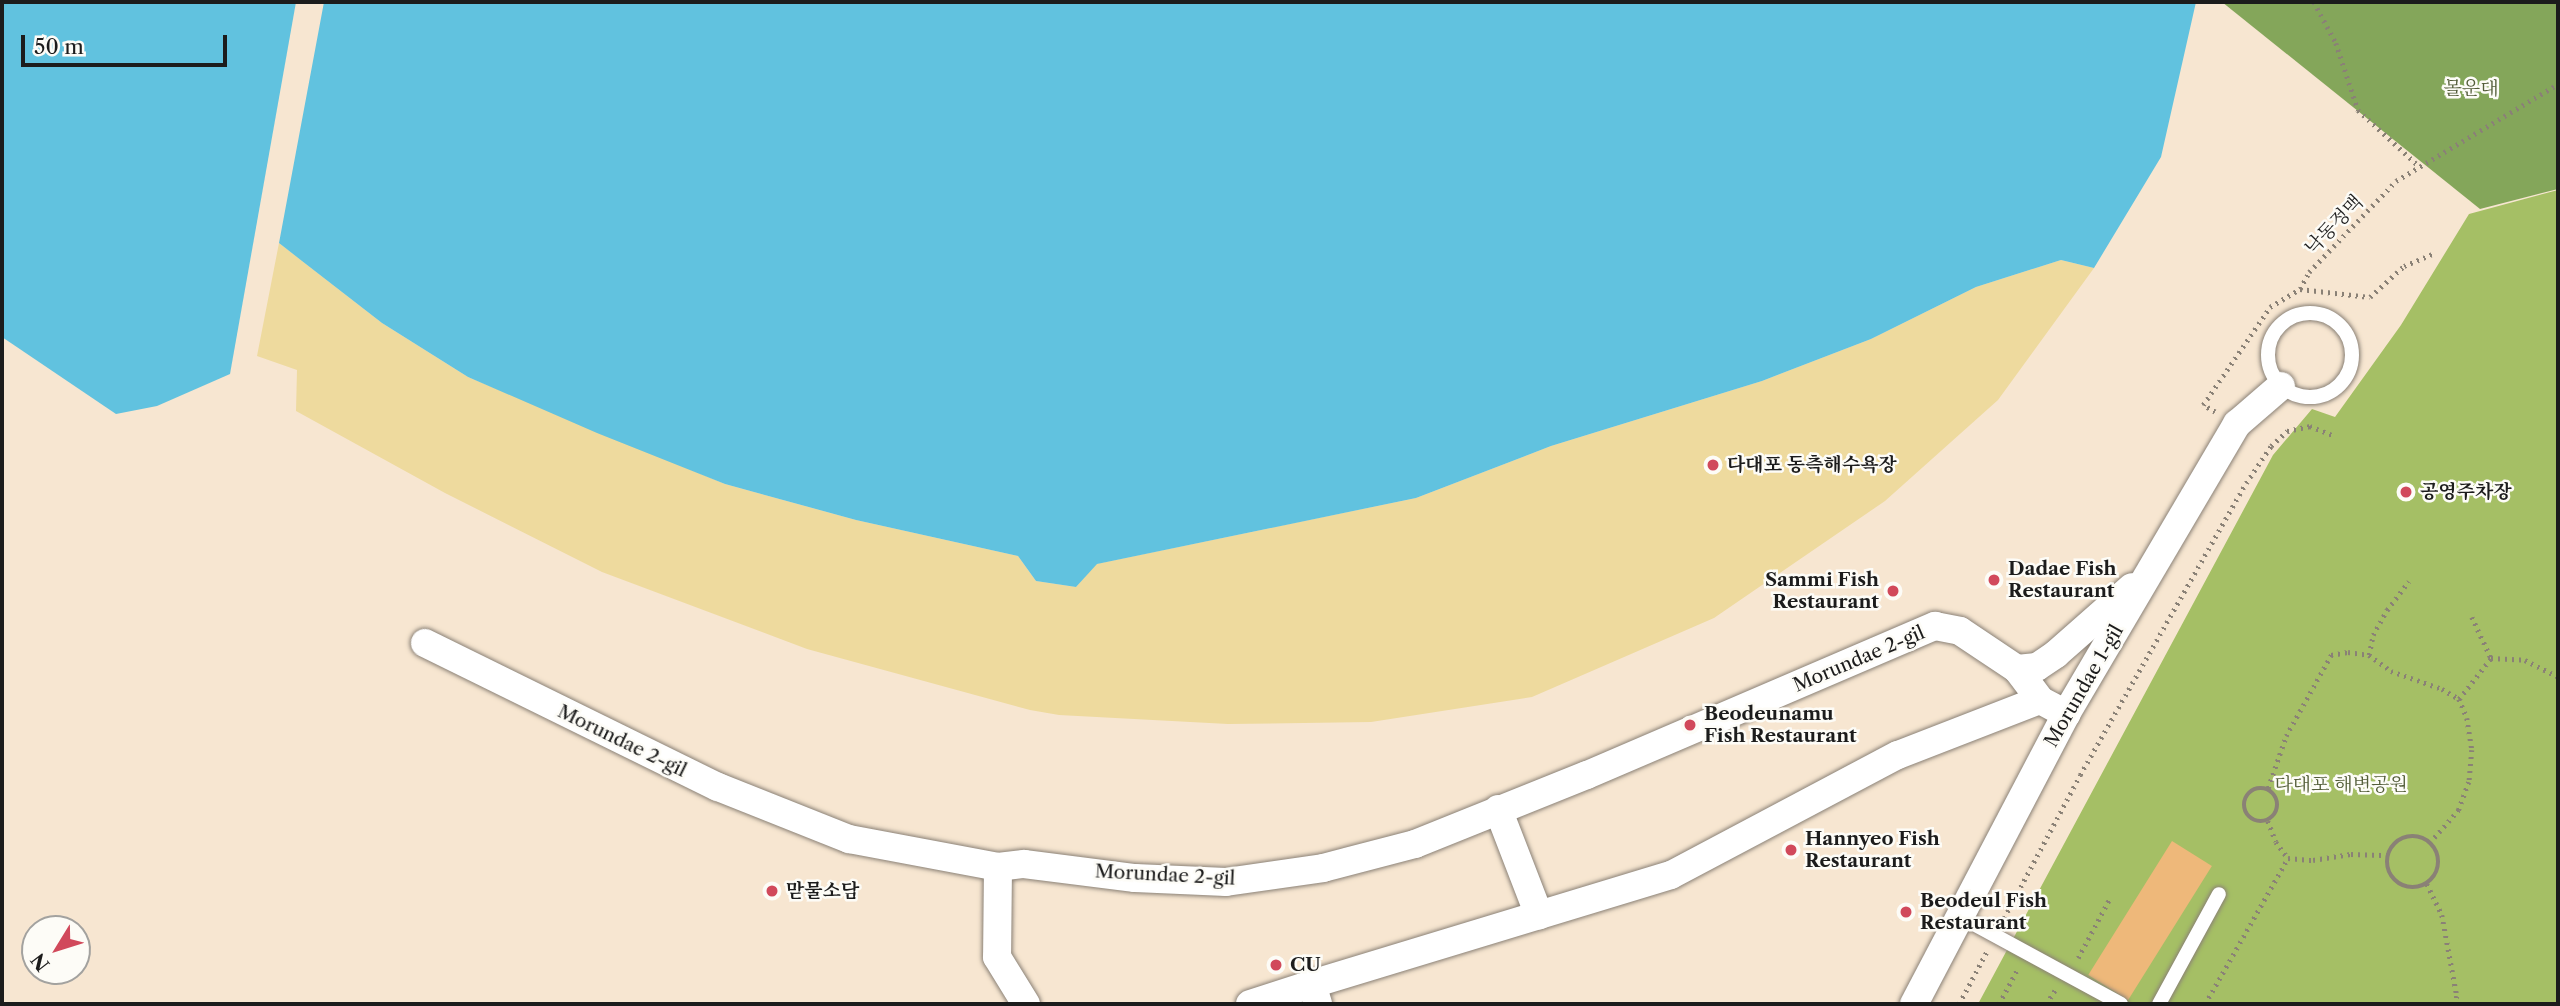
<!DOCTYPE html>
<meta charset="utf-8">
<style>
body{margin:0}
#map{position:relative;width:2560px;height:1006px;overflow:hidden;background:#f7e6d1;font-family:"Libre Caslon Text","Noto Serif KR",serif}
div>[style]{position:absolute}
.green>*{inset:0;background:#a5bf65}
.forest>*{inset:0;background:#84a65a}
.sand>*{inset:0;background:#eeda9e}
.water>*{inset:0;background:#61c2df}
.building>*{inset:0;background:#eeb87a;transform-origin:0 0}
.path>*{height:4.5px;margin-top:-2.25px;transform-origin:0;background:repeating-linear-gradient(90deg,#8a8176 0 2px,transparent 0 7px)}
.path>.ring{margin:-2.25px;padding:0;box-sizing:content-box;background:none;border:4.5px solid #8a8176;border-radius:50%}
.roads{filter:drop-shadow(0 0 2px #8a8176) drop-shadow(0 0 2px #8a8176)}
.service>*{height:14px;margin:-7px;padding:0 7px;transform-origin:7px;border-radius:7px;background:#fff}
.service>.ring{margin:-7px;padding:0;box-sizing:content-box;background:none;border:14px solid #fff;border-radius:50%}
.minor>*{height:28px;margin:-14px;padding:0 14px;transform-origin:14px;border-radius:14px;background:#fff}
.dots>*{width:19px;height:19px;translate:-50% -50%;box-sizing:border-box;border:4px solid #fdfcf7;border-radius:50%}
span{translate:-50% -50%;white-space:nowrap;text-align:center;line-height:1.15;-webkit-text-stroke:5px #fdfcf7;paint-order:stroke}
.park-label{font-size:19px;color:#535d39}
.street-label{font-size:19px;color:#1c1c1c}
.poi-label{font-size:19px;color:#1c1c1c;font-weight:700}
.left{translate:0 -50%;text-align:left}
.right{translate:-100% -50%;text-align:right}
.frame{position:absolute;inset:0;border:4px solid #1c1c1c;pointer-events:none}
.north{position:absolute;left:21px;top:915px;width:70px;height:70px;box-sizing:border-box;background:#fdfcf7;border:2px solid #a3a29f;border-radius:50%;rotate:232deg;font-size:19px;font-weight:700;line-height:28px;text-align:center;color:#1c1c1c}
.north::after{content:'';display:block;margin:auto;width:24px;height:32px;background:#d1495b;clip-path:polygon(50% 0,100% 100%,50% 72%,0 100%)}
.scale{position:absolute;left:21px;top:35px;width:206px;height:32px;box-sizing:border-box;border:4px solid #1c1c1c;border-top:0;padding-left:9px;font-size:21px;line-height:24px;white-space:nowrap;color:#1c1c1c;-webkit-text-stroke:5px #fdfcf7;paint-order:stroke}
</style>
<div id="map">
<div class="green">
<i style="clip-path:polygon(2558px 190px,2558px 1004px,1978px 1004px,2273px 455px,2312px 409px,2335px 417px,2401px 325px,2469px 214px)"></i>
</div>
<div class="forest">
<i style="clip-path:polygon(2222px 2px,2558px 2px,2558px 189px,2480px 209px)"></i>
</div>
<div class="sand">
<i style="clip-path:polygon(279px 243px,382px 323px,468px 377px,725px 484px,856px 520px,1018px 556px,1036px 581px,1076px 587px,1096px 564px,1416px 498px,1551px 446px,1762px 381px,1871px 339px,1976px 287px,2061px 260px,2094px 268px,1998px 400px,1885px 501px,1714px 618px,1532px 697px,1371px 722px,1228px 724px,1059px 715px,1030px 710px,807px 649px,602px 572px,445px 493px,296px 411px,297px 370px,257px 356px)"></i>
</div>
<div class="water">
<i style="clip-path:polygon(2px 2px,296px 2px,230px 374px,157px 406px,116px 414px,2px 337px)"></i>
<i style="clip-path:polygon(324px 2px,2196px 2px,2161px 157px,2094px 268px,2061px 260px,1976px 287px,1871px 339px,1762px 381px,1551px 446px,1416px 498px,1097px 564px,1076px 587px,1036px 581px,1018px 556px,856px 520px,725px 484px,597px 433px,468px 377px,382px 323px,302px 261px,279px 243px)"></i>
</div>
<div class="building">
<i style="left:2172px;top:841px;width:47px;height:158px;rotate:32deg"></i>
</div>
<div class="path">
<i style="left:2314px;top:2px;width:47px;rotate:61.8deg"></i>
<i style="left:2336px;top:43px;width:71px;rotate:71.8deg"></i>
<i style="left:2358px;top:110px;width:83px;rotate:42.6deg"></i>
<i style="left:2300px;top:289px;width:70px;rotate:6.5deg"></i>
<i style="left:2370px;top:297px;width:46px;rotate:-42.4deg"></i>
<i style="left:2404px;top:266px;width:34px;rotate:-23deg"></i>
<i style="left:2215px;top:412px;width:14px;rotate:-150deg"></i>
<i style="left:2203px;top:405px;width:119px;rotate:-55.6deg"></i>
<i style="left:2270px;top:307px;width:35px;rotate:-31deg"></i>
<i style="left:2300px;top:289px;width:19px;rotate:-62deg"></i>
<i style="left:2309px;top:272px;width:126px;rotate:-46.3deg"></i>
<i style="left:2396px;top:181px;width:189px;rotate:-30.9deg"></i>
<i style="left:2472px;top:617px;width:45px;rotate:65.1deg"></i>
<i style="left:2369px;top:655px;width:20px;rotate:-79deg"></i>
<i style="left:2373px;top:635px;width:29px;rotate:-61deg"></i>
<i style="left:2387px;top:610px;width:36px;rotate:-53deg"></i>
<i style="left:2459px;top:699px;width:52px;rotate:-52deg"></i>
<i style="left:2491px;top:658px;width:34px;rotate:3deg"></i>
<i style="left:2525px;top:660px;width:37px;rotate:27deg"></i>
<i class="ring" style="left:2244px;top:788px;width:29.5px;height:29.5px"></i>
<i style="left:2268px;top:788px;width:55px;rotate:-70.9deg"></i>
<i style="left:2286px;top:736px;width:93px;rotate:-60.9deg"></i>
<i style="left:2331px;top:655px;width:17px;rotate:-10deg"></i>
<i style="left:2348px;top:652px;width:21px;rotate:8deg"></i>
<i style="left:2369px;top:655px;width:27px;rotate:36deg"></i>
<i style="left:2391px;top:671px;width:54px;rotate:19.4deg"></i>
<i style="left:2442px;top:689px;width:20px;rotate:30deg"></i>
<i style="left:2459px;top:699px;width:21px;rotate:67deg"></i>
<i style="left:2467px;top:718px;width:32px;rotate:81deg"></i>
<i style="left:2472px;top:750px;width:32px;rotate:95deg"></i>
<i style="left:2469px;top:782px;width:30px;rotate:110deg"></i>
<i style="left:2459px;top:810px;width:44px;rotate:131.3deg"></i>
<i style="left:2268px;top:821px;width:22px;rotate:69deg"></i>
<i style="left:2276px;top:842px;width:20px;rotate:53deg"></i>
<i class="ring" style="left:2387px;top:836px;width:47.5px;height:47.5px"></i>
<i style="left:2427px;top:884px;width:34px;rotate:64deg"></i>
<i style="left:2442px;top:915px;width:82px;rotate:79.5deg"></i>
<i style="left:2457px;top:996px;width:8px;rotate:104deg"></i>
<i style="left:2004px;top:918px;width:162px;rotate:-62deg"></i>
<i style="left:2080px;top:775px;width:336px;rotate:-60.4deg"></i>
<i style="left:2246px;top:483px;width:45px;rotate:-56deg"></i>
<i style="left:2271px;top:446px;width:22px;rotate:-43deg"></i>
<i style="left:2287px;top:431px;width:24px;rotate:-12deg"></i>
<i style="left:2310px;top:426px;width:24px;rotate:22deg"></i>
<i style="left:2078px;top:958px;width:66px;rotate:-61.9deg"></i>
<i style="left:1959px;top:1004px;width:60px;rotate:-62.2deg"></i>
<i style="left:1999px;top:1004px;width:41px;rotate:-62.2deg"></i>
<i style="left:2046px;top:1004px;width:17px;rotate:-57deg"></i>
<i style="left:2205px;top:1004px;width:168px;rotate:-60.4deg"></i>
<i style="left:2288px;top:858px;width:25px;rotate:5deg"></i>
<i style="left:2313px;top:860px;width:38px;rotate:-9deg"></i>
<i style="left:2351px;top:854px;width:38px;rotate:2deg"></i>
</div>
<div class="roads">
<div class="service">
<i class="ring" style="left:2268px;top:313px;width:70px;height:70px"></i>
<i style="left:1961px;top:917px;width:182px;rotate:28.5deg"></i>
<i style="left:2159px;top:1004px;width:125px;rotate:-61.4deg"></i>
</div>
<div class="minor">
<i style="left:425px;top:643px;width:326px;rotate:26.2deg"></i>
<i style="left:718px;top:787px;width:141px;rotate:21.7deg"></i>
<i style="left:849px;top:839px;width:152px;rotate:10.6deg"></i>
<i style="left:998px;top:867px;width:26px;rotate:-7deg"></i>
<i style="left:1024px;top:864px;width:112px;rotate:7.2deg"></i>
<i style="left:1135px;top:878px;width:91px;rotate:2.5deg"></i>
<i style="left:1226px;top:882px;width:98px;rotate:-8.2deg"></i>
<i style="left:1323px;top:868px;width:95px;rotate:-14.6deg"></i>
<i style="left:1415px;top:844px;width:185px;rotate:-21.9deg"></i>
<i style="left:1587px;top:775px;width:379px;rotate:-23.2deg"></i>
<i style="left:1935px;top:626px;width:25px;rotate:11deg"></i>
<i style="left:1960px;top:631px;width:69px;rotate:33.7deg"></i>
<i style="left:2017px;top:669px;width:39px;rotate:53deg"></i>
<i style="left:2017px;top:669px;width:20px;rotate:-6deg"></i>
<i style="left:2037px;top:667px;width:23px;rotate:-34deg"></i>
<i style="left:2056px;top:654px;width:101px;rotate:-41.4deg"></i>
<i style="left:1498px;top:809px;width:114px;rotate:68.9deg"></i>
<i style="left:998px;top:867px;width:90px;rotate:90.6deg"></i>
<i style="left:997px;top:957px;width:55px;rotate:58.3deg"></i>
<i style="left:1312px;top:984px;width:375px;rotate:-16.9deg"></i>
<i style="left:1671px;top:875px;width:257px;rotate:-27.9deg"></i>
<i style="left:1898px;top:755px;width:152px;rotate:-21.2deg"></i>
<i style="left:2040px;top:700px;width:30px;rotate:28deg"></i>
<i style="left:1250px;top:1004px;width:65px;rotate:-17.9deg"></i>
<i style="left:1312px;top:984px;width:21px;rotate:73deg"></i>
<i style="left:1914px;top:1004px;width:327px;rotate:-62.3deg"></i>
<i style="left:2066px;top:714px;width:337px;rotate:-59.5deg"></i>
<i style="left:2237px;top:424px;width:58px;rotate:-40.8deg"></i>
</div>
</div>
<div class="dots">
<i style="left:1713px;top:465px;background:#d1495b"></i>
<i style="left:2406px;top:492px;background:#d1495b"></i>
<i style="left:1994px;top:580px;background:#d1495b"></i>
<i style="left:1893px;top:591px;background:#d1495b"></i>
<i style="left:1690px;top:725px;background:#d1495b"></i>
<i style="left:1791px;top:850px;background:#d1495b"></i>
<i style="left:772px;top:891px;background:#d1495b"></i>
<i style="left:1906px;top:912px;background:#d1495b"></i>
<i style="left:1276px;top:965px;background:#d1495b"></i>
</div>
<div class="park-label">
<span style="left:2471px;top:89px">몰운대</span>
<span style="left:2341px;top:785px">다대포 해변공원</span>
</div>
<div class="street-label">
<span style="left:2334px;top:225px;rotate:-46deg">낙동정맥</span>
<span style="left:1859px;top:659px;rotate:-23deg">Morundae 2-gil</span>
<span style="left:2084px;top:686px;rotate:-60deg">Morundae 1-gil</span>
<span style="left:622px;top:741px;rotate:26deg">Morundae 2-gil</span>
<span style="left:1165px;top:875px;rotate:3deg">Morundae 2-gil</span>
</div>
<div class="poi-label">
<span class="left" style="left:1727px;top:465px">다대포 동측해수욕장</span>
<span class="left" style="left:2420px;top:492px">공영주차장</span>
<span class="left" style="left:2008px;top:580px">Dadae Fish<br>Restaurant</span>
<span class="right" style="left:1879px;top:591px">Sammi Fish<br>Restaurant</span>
<span class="left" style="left:1704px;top:725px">Beodeunamu<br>Fish Restaurant</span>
<span class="left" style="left:1805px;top:850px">Hannyeo Fish<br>Restaurant</span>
<span class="left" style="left:786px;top:891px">맏물소담</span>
<span class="left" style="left:1920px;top:912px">Beodeul Fish<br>Restaurant</span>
<span class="left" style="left:1290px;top:965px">CU</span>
</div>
<div class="frame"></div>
<div class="north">N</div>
<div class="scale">50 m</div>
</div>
